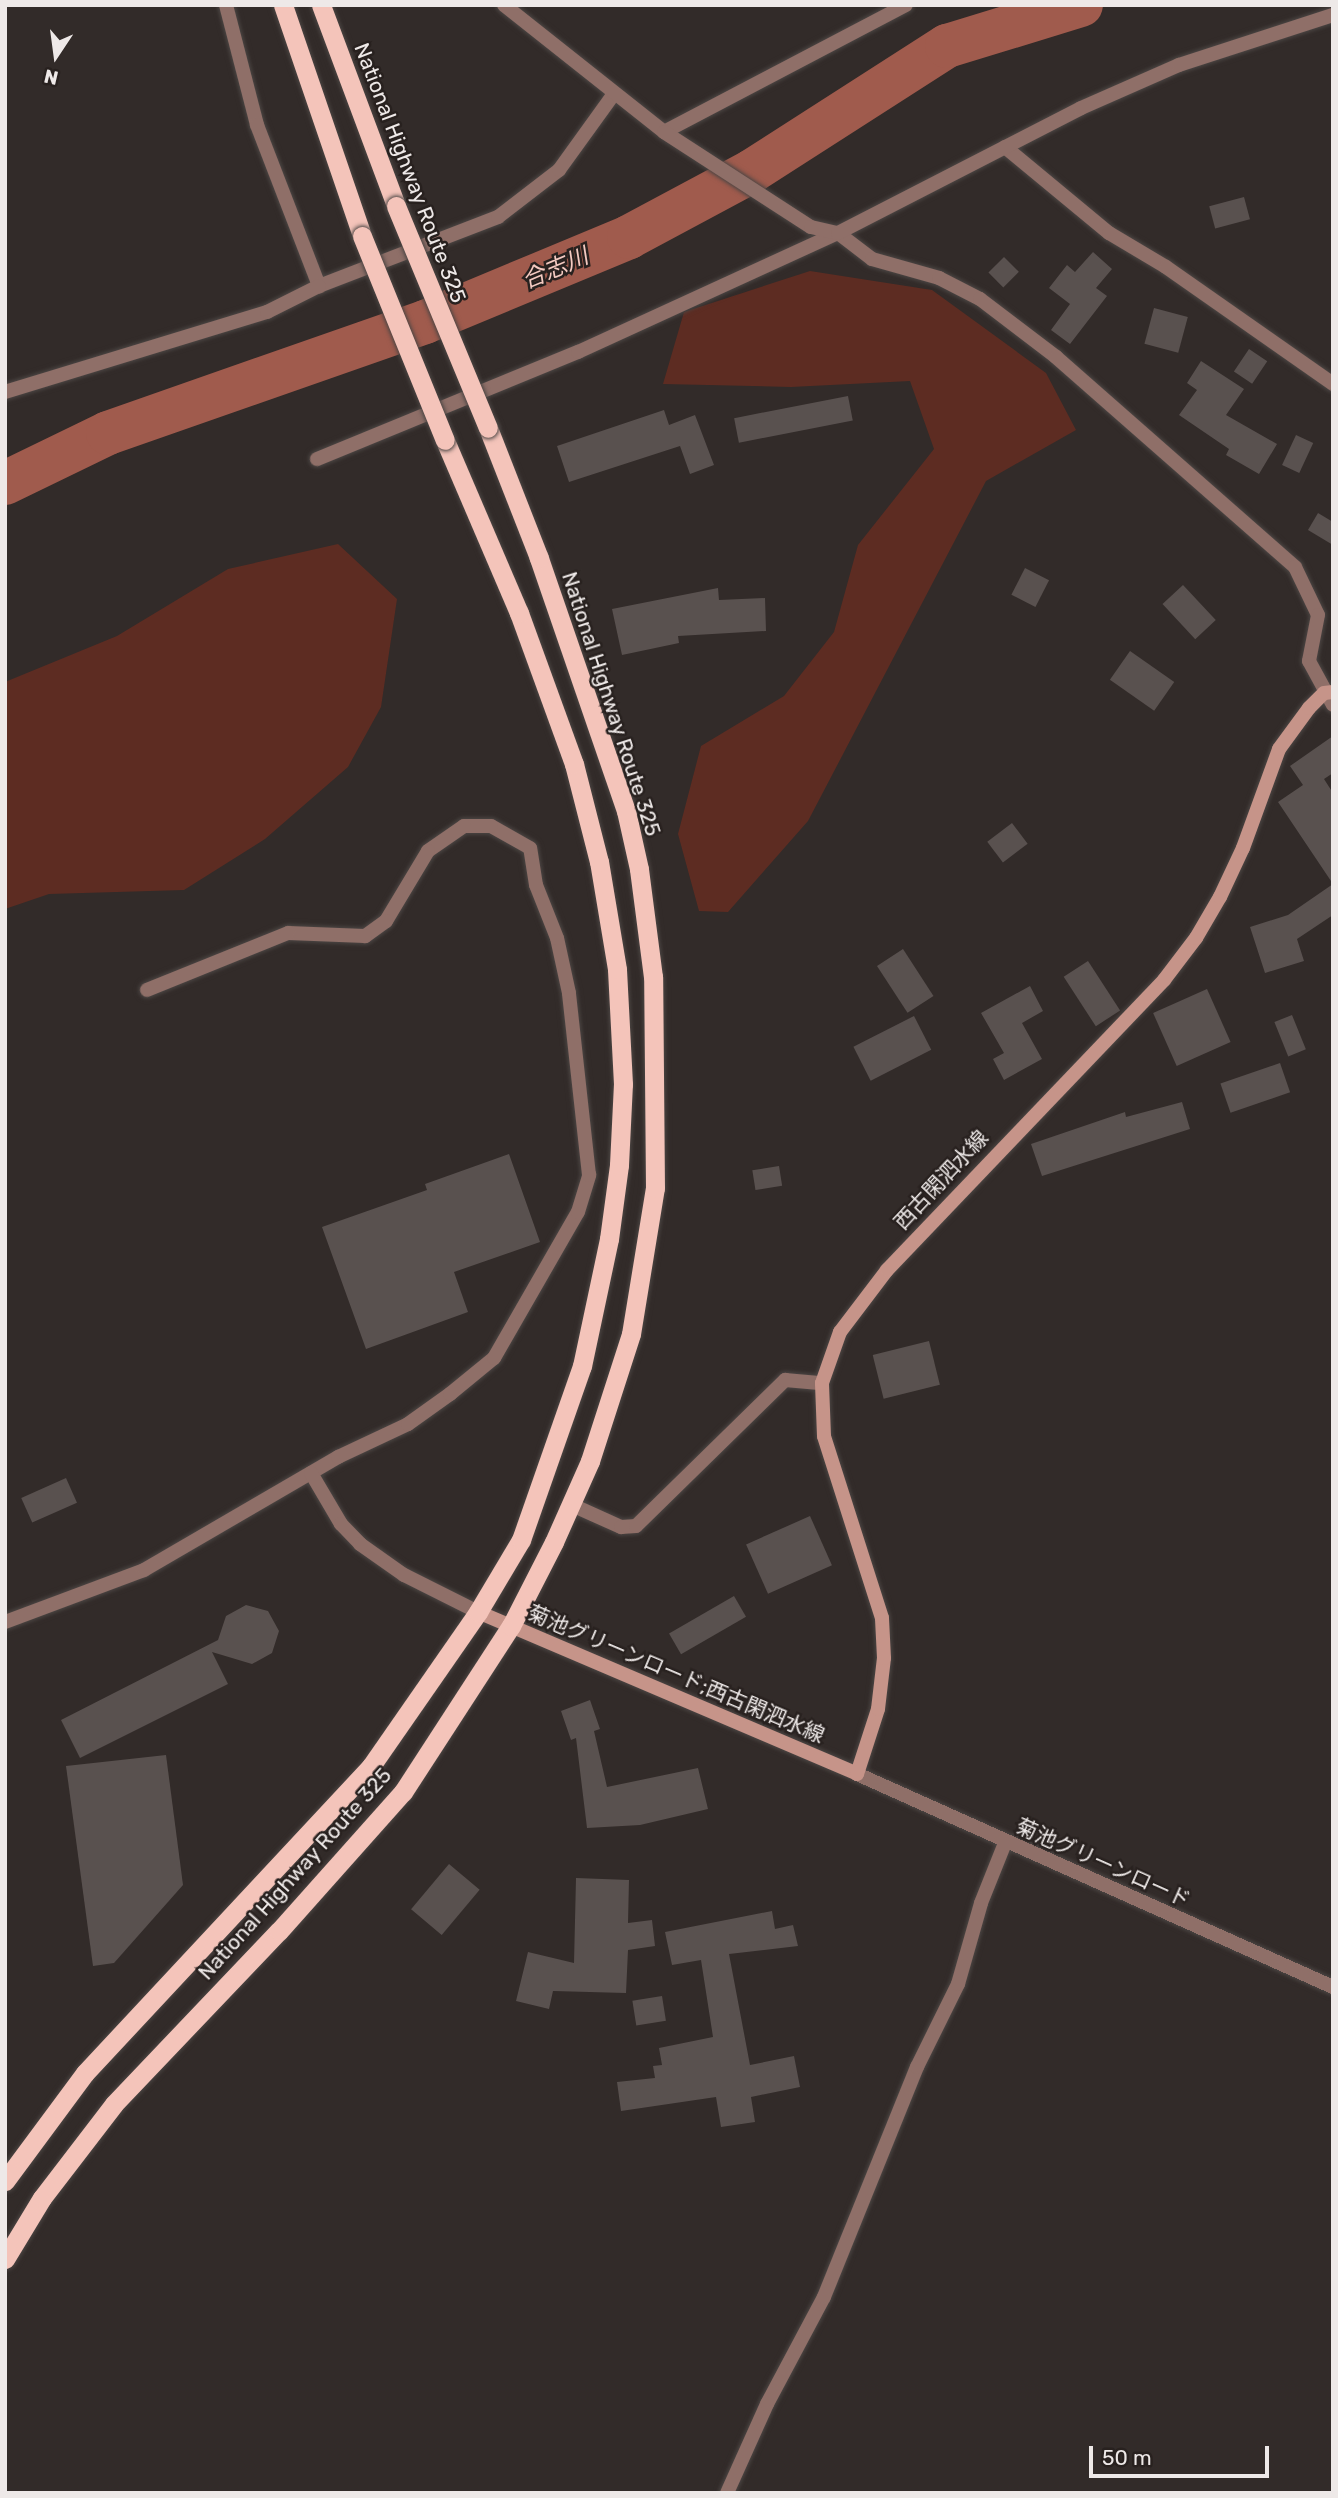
<!DOCTYPE html>
<meta charset="utf-8">
<style>
body{margin:0}
#map{position:relative;width:1338px;height:2498px;overflow:hidden;background:#322b29;font-family:Rubik,"Noto Sans JP",sans-serif}
div>[style]{position:absolute}
.green>*{inset:0;background:#5d2c22}
.river>*{height:44px;margin:-22px;padding:0 22px;transform-origin:22px;border-radius:22px;background:#a05b4d}
.building>*{inset:0;background:#59514f;transform-origin:0 0}
.roads{filter:drop-shadow(0 0 2px #4c4644) drop-shadow(0 0 2px #4c4644)}
.minor>*{height:14px;margin:-7px;padding:0 7px;transform-origin:7px;border-radius:7px;background:#8f6f68}
.tertiary>*{height:14px;margin:-7px;padding:0 7px;transform-origin:7px;border-radius:7px;background:#8f6f68}
.secondary>*{height:14px;margin:-7px;padding:0 7px;transform-origin:7px;border-radius:7px;background:#c69489}
.trunk>*{height:19px;margin:-9.5px;padding:0 9.5px;transform-origin:9.5px;border-radius:9.5px;background:#f4c4ba}
.bridges{filter:drop-shadow(0 0 2px #4c4644) drop-shadow(0 0 2px #4c4644)}
.trunk-bridge>*{height:19px;margin:-9.5px;padding:0 9.5px;transform-origin:9.5px;border-radius:9.5px;background:#f4c4ba}
span{translate:-50% -50%;white-space:nowrap;text-align:center;line-height:1.15;-webkit-text-stroke:5px #28211f;paint-order:stroke}
.street-label{font-size:21px;color:#eee9e8}
.water-label{font-size:23px;color:#f5cbc2;font-style:italic}
.frame{position:absolute;inset:0;border:7px solid #eee9e8;pointer-events:none}
.north{position:absolute;left:21px;top:21px;width:70px;height:70px;-webkit-text-stroke:5px #28211f;paint-order:stroke;rotate:193deg;font-size:19px;font-weight:700;line-height:28px;text-align:center;color:#eee9e8}
.north::after{content:'';display:block;margin:auto;width:24px;height:32px;background:#eee9e8;clip-path:polygon(50% 0,100% 100%,50% 72%,0 100%)}
.scale{position:absolute;left:1089px;top:2446px;width:180px;height:32px;box-sizing:border-box;border:4px solid #eee9e8;border-top:0;padding-left:9px;font-size:21px;line-height:24px;white-space:nowrap;color:#eee9e8;-webkit-text-stroke:5px #28211f;paint-order:stroke}
</style>
<div id="map">
<div class="green">
<i style="clip-path:polygon(810px 271px,932px 290px,1046px 373px,1076px 430px,986px 481px,808px 821px,728px 912px,699px 911px,678px 834px,701px 746px,784px 696px,834px 632px,858px 545px,934px 449px,910px 381px,791px 387px,663px 384px,684px 312px)"></i>
<i style="clip-path:polygon(338px 544px,397px 599px,381px 707px,348px 767px,265px 839px,184px 890px,49px 894px,5px 909px,5px 682px,117px 636px,228px 569px)"></i>
</div>
<div class="river">
<i style="left:5px;top:483px;width:114px;rotate:-25.9deg"></i>
<i style="left:108px;top:433px;width:336px;rotate:-19.3deg"></i>
<i style="left:425px;top:322px;width:221px;rotate:-22.6deg"></i>
<i style="left:629px;top:237px;width:140px;rotate:-28.2deg"></i>
<i style="left:752px;top:171px;width:232px;rotate:-32.7deg"></i>
<i style="left:947px;top:46px;width:140px;rotate:-17deg"></i>
</div>
<div class="building">
<i style="left:1244px;top:197px;width:23px;height:36px;rotate:75deg"></i>
<i style="clip-path:polygon(1093px 252px,1112px 269px,1096px 288px,1107px 296px,1070px 344px,1051px 330px,1070px 304px,1049px 288px,1067px 265px,1075px 272px)"></i>
<i style="left:1004px;top:257px;width:21px;height:22px;rotate:45deg"></i>
<i style="left:1154px;top:308px;width:35px;height:37px;rotate:15deg"></i>
<i style="left:1249px;top:349px;width:22px;height:27px;rotate:34deg"></i>
<i style="clip-path:polygon(1201px 361px,1244px 389px,1226px 415px,1277px 444px,1259px 474px,1226px 455px,1229px 449px,1179px 415px,1197px 390px,1187px 383px)"></i>
<i style="left:848px;top:396px;width:25px;height:116px;rotate:79deg"></i>
<i style="clip-path:polygon(664px 410px,669px 425px,695px 415px,714px 465px,690px 474px,680px 446px,569px 482px,557px 446px)"></i>
<i style="left:1296px;top:435px;width:19px;height:33px;rotate:25deg"></i>
<i style="clip-path:polygon(1318px 513px,1333px 522px,1333px 545px,1308px 530px)"></i>
<i style="left:1025px;top:568px;width:27px;height:30px;rotate:27deg"></i>
<i style="left:1183px;top:585px;width:48px;height:28px;rotate:47deg"></i>
<i style="clip-path:polygon(718px 588px,719px 600px,765px 598px,766px 631px,678px 636px,679px 643px,622px 655px,612px 609px)"></i>
<i style="left:1130px;top:651px;width:54px;height:35px;rotate:35deg"></i>
<i style="clip-path:polygon(1333px 736px,1333px 773px,1324px 779px,1333px 793px,1333px 915px,1297px 939px,1304px 961px,1265px 973px,1250px 927px,1288px 915px,1333px 884px,1278px 802px,1303px 785px,1290px 766px)"></i>
<i style="left:1012px;top:823px;width:26px;height:31px;rotate:53deg"></i>
<i style="left:903px;top:949px;width:56px;height:31px;rotate:57deg"></i>
<i style="left:1088px;top:961px;width:59px;height:29px;rotate:57deg"></i>
<i style="clip-path:polygon(1030px 986px,1043px 1011px,1022px 1023px,1042px 1059px,1004px 1080px,993px 1059px,1004px 1053px,981px 1013px)"></i>
<i style="left:1207px;top:989px;width:58px;height:59px;rotate:66deg"></i>
<i style="left:1292px;top:1015px;width:37px;height:19px;rotate:68deg"></i>
<i style="left:914px;top:1016px;width:38px;height:68px;rotate:63deg"></i>
<i style="left:1280px;top:1063px;width:31px;height:63px;rotate:71deg"></i>
<i style="clip-path:polygon(1182px 1102px,1190px 1129px,1042px 1176px,1031px 1144px,1125px 1112px,1126px 1117px)"></i>
<i style="clip-path:polygon(509px 1154px,540px 1242px,454px 1272px,468px 1312px,366px 1349px,322px 1227px,427px 1190px,425px 1184px)"></i>
<i style="left:779px;top:1166px;width:20px;height:27px;rotate:81deg"></i>
<i style="left:929px;top:1341px;width:45px;height:58px;rotate:76deg"></i>
<i style="left:66px;top:1478px;width:27px;height:49px;rotate:66deg"></i>
<i style="left:810px;top:1516px;width:54px;height:70px;rotate:66deg"></i>
<i style="left:734px;top:1596px;width:24px;height:75px;rotate:60deg"></i>
<i style="clip-path:polygon(246px 1605px,268px 1611px,279px 1631px,272px 1653px,252px 1664px,212px 1652px,228px 1684px,80px 1758px,61px 1720px,218px 1640px,226px 1616px)"></i>
<i style="clip-path:polygon(590px 1700px,600px 1729px,594px 1731px,607px 1787px,698px 1768px,708px 1809px,640px 1825px,587px 1828px,576px 1738px,571px 1740px,561px 1711px)"></i>
<i style="clip-path:polygon(166px 1755px,183px 1885px,114px 1963px,93px 1966px,66px 1766px)"></i>
<i style="left:449px;top:1864px;width:40px;height:59px;rotate:40deg"></i>
<i style="clip-path:polygon(576px 1878px,629px 1880px,628px 1923px,652px 1920px,655px 1946px,628px 1950px,626px 1993px,553px 1991px,549px 2009px,516px 2001px,528px 1952px,574px 1963px)"></i>
<i style="clip-path:polygon(772px 1911px,775px 1929px,793px 1925px,798px 1946px,729px 1954px,750px 2065px,794px 2056px,800px 2087px,751px 2097px,755px 2122px,721px 2127px,716px 2097px,621px 2111px,617px 2082px,655px 2078px,653px 2066px,662px 2065px,659px 2048px,713px 2037px,701px 1960px,672px 1965px,665px 1932px)"></i>
<i style="left:662px;top:1996px;width:25px;height:30px;rotate:81deg"></i>
</div>
<div class="roads">
<div class="minor">
<i style="left:226px;top:5px;width:124px;rotate:75.5deg"></i>
<i style="left:257px;top:125px;width:173px;rotate:68.9deg"></i>
<i style="left:319px;top:286px;width:192px;rotate:-21.1deg"></i>
<i style="left:498px;top:217px;width:77px;rotate:-37.6deg"></i>
<i style="left:559px;top:170px;width:92px;rotate:-54.2deg"></i>
<i style="left:664px;top:132px;width:273px;rotate:-27.7deg"></i>
<i style="left:1005px;top:147px;width:135px;rotate:39.6deg"></i>
<i style="left:1109px;top:233px;width:66px;rotate:30.8deg"></i>
<i style="left:1166px;top:267px;width:204px;rotate:35deg"></i>
<i style="left:317px;top:459px;width:282px;rotate:-22.3deg"></i>
<i style="left:578px;top:352px;width:286px;rotate:-24.6deg"></i>
<i style="left:838px;top:233px;width:43px;rotate:37.4deg"></i>
<i style="left:872px;top:259px;width:70px;rotate:15.8deg"></i>
<i style="left:939px;top:278px;width:46px;rotate:27.1deg"></i>
<i style="left:980px;top:299px;width:96px;rotate:37.3deg"></i>
<i style="left:1056px;top:357px;width:318px;rotate:41.3deg"></i>
<i style="left:1295px;top:567px;width:53px;rotate:64.4deg"></i>
<i style="left:1318px;top:615px;width:47px;rotate:101.1deg"></i>
<i style="left:1309px;top:661px;width:50px;rotate:61.4deg"></i>
<i style="left:572px;top:1505px;width:54px;rotate:24.2deg"></i>
<i style="left:621px;top:1527px;width:15px;rotate:-4deg"></i>
<i style="left:636px;top:1526px;width:209px;rotate:-44.4deg"></i>
<i style="left:785px;top:1380px;width:37px;rotate:5deg"></i>
<i style="left:5px;top:1622px;width:148px;rotate:-20.5deg"></i>
<i style="left:144px;top:1570px;width:225px;rotate:-30.2deg"></i>
<i style="left:338px;top:1457px;width:77px;rotate:-25.2deg"></i>
<i style="left:408px;top:1424px;width:52px;rotate:-35.5deg"></i>
<i style="left:450px;top:1394px;width:57px;rotate:-39.3deg"></i>
<i style="left:494px;top:1358px;width:168px;rotate:-60.1deg"></i>
<i style="left:578px;top:1212px;width:39px;rotate:-73deg"></i>
<i style="left:589px;top:1175px;width:183px;rotate:-96.3deg"></i>
<i style="left:569px;top:993px;width:56px;rotate:-102.3deg"></i>
<i style="left:557px;top:938px;width:57px;rotate:-111.6deg"></i>
<i style="left:536px;top:885px;width:37px;rotate:-99deg"></i>
<i style="left:530px;top:848px;width:45px;rotate:-150.6deg"></i>
<i style="left:491px;top:826px;width:27px;rotate:180deg"></i>
<i style="left:464px;top:826px;width:44px;rotate:145.2deg"></i>
<i style="left:428px;top:851px;width:82px;rotate:121deg"></i>
<i style="left:386px;top:921px;width:26px;rotate:144deg"></i>
<i style="left:365px;top:936px;width:77px;rotate:-177.8deg"></i>
<i style="left:288px;top:933px;width:152px;rotate:158deg"></i>
<i style="left:727px;top:2493px;width:98px;rotate:-65.8deg"></i>
<i style="left:767px;top:2404px;width:121px;rotate:-62deg"></i>
<i style="left:824px;top:2297px;width:248px;rotate:-68deg"></i>
<i style="left:917px;top:2067px;width:93px;rotate:-63.7deg"></i>
<i style="left:958px;top:1984px;width:84px;rotate:-74.1deg"></i>
<i style="left:981px;top:1903px;width:65px;rotate:-68.2deg"></i>
</div>
<div class="tertiary">
<i style="left:504px;top:5px;width:204px;rotate:38.4deg"></i>
<i style="left:664px;top:132px;width:175px;rotate:32.9deg"></i>
<i style="left:811px;top:227px;width:28px;rotate:13deg"></i>
<i style="left:838px;top:233px;width:273px;rotate:-27.2deg"></i>
<i style="left:1081px;top:108px;width:107px;rotate:-23.7deg"></i>
<i style="left:1179px;top:65px;width:162px;rotate:-18deg"></i>
<i style="left:5px;top:392px;width:274px;rotate:-17deg"></i>
<i style="left:267px;top:312px;width:58px;rotate:-26.6deg"></i>
<i style="left:311px;top:1473px;width:59px;rotate:59.5deg"></i>
<i style="left:341px;top:1524px;width:28px;rotate:46deg"></i>
<i style="left:360px;top:1544px;width:54px;rotate:35.2deg"></i>
<i style="left:404px;top:1575px;width:83px;rotate:26.6deg"></i>
<i style="left:857px;top:1774px;width:521px;rotate:24.11deg"></i>
</div>
<div class="secondary">
<i style="left:478px;top:1612px;width:412px;rotate:23.1deg"></i>
<i style="left:857px;top:1774px;width:68px;rotate:-72.1deg"></i>
<i style="left:878px;top:1709px;width:51px;rotate:-83.3deg"></i>
<i style="left:884px;top:1658px;width:40px;rotate:-92.9deg"></i>
<i style="left:882px;top:1618px;width:191px;rotate:-107.7deg"></i>
<i style="left:824px;top:1436px;width:53px;rotate:-92.2deg"></i>
<i style="left:822px;top:1383px;width:54px;rotate:-70.6deg"></i>
<i style="left:840px;top:1332px;width:78px;rotate:-52.8deg"></i>
<i style="left:887px;top:1270px;width:401px;rotate:-46.3deg"></i>
<i style="left:1164px;top:980px;width:53px;rotate:-52.7deg"></i>
<i style="left:1196px;top:938px;width:48px;rotate:-59.7deg"></i>
<i style="left:1220px;top:897px;width:54px;rotate:-64.9deg"></i>
<i style="left:1243px;top:848px;width:105px;rotate:-70deg"></i>
<i style="left:1279px;top:749px;width:51px;rotate:-53.8deg"></i>
<i style="left:1309px;top:708px;width:21px;rotate:-45deg"></i>
<i style="left:1324px;top:693px;width:9px;rotate:-6deg"></i>
</div>
<div class="trunk">
<i style="left:283px;top:5px;width:244px;rotate:71.1deg"></i>
<i style="left:321px;top:5px;width:215px;rotate:69.5deg"></i>
<i style="left:5px;top:2181px;width:134px;rotate:-53.5deg"></i>
<i style="left:85px;top:2073px;width:420px;rotate:-47deg"></i>
<i style="left:371px;top:1766px;width:188px;rotate:-55.2deg"></i>
<i style="left:478px;top:1612px;width:84px;rotate:-59.2deg"></i>
<i style="left:521px;top:1540px;width:184px;rotate:-70.7deg"></i>
<i style="left:582px;top:1366px;width:130px;rotate:-78deg"></i>
<i style="left:609px;top:1239px;width:75px;rotate:-82.3deg"></i>
<i style="left:619px;top:1165px;width:81px;rotate:-87.2deg"></i>
<i style="left:623px;top:1084px;width:115px;rotate:-93deg"></i>
<i style="left:617px;top:969px;width:109px;rotate:-99.5deg"></i>
<i style="left:599px;top:862px;width:101px;rotate:-104.3deg"></i>
<i style="left:574px;top:764px;width:161px;rotate:-110deg"></i>
<i style="left:519px;top:613px;width:188px;rotate:-113.2deg"></i>
<i style="left:5px;top:2259px;width:71px;rotate:-58.8deg"></i>
<i style="left:42px;top:2198px;width:118px;rotate:-52.5deg"></i>
<i style="left:114px;top:2104px;width:239px;rotate:-46.4deg"></i>
<i style="left:279px;top:1931px;width:186px;rotate:-48.3deg"></i>
<i style="left:403px;top:1792px;width:198px;rotate:-57deg"></i>
<i style="left:511px;top:1626px;width:94px;rotate:-62.9deg"></i>
<i style="left:554px;top:1542px;width:89px;rotate:-66deg"></i>
<i style="left:590px;top:1461px;width:133px;rotate:-72.1deg"></i>
<i style="left:631px;top:1334px;width:148px;rotate:-80.7deg"></i>
<i style="left:655px;top:1188px;width:211px;rotate:-90.5deg"></i>
<i style="left:653px;top:977px;width:109px;rotate:-97.4deg"></i>
<i style="left:639px;top:869px;width:59px;rotate:-102.6deg"></i>
<i style="left:626px;top:811px;width:268px;rotate:-109deg"></i>
<i style="left:539px;top:558px;width:140px;rotate:-111.4deg"></i>
</div>
</div>
<div class="bridges">
<div class="trunk-bridge">
<i style="left:396px;top:206px;width:240px;rotate:67.5deg"></i>
<i style="left:362px;top:236px;width:220px;rotate:67.9deg"></i>
</div>
</div>
<div class="street-label">
<span style="left:410px;top:173px;rotate:69deg">National Highway Route 325</span>
<span style="left:611px;top:704px;rotate:72deg">National Highway Route 325</span>
<span style="left:941px;top:1180px;rotate:-47deg">西古閑泗水線</span>
<span style="left:676px;top:1674px;rotate:23deg">菊池グリーンロード;西古閑泗水線</span>
<span style="left:1103px;top:1863px;rotate:24deg">菊池グリーンロード</span>
<span style="left:295px;top:1874px;rotate:-48deg">National Highway Route 325</span>
</div>
<div class="water-label">
<span style="left:555px;top:268px;rotate:-23deg">合志川</span>
</div>
<div class="frame"></div>
<div class="north">N</div>
<div class="scale">50 m</div>
</div>
